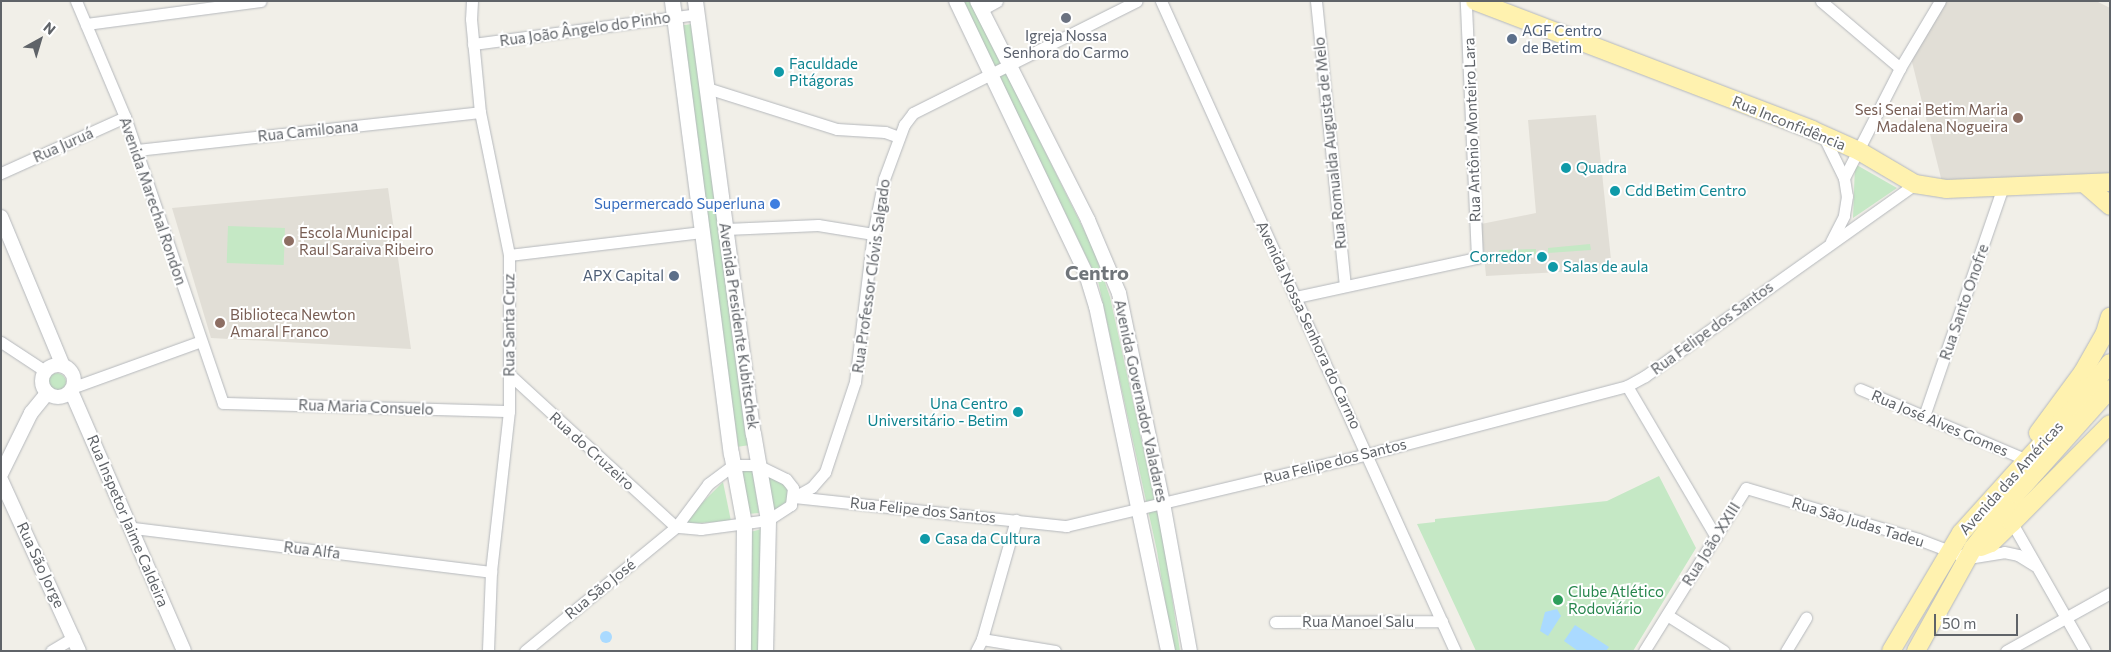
<!DOCTYPE html>
<meta charset="utf-8">
<style>
body{margin:0}
#map{position:relative;width:2111px;height:652px;overflow:hidden;background:#f1efe8;font-family:Commissioner,sans-serif}
div>[style]{position:absolute}
.education>*{inset:0;background:#e1ded6}
.green>*{inset:0;background:#c5e8c5;transform-origin:0 0}
.round{border-radius:50%}
.water>*{inset:0;background:#aadaff}
.roads{filter:drop-shadow(0 0 1px #b5b8bc) drop-shadow(0 0 1px #b5b8bc)}
.minor>*{height:11px;margin:-5.5px;padding:0 5.5px;transform-origin:5.5px;border-radius:5.5px;background:#fff}
.tertiary>*{height:14px;margin:-7px;padding:0 7px;transform-origin:7px;border-radius:7px;background:#fff}
.tertiary>.ring{margin:-7px;padding:0;box-sizing:content-box;background:none;border:14px solid #fff;border-radius:50%}
.secondary>*{height:15px;margin:-7.5px;padding:0 7.5px;transform-origin:7.5px;border-radius:7.5px;background:#fff}
.primary>*{height:18px;margin:-9px;padding:0 9px;transform-origin:9px;border-radius:9px;background:#fff2af}
.dots>*{width:14px;height:14px;translate:-50% -50%;box-sizing:border-box;border:2px solid #fff;border-radius:50%}
span{translate:-50% -50%;white-space:nowrap;text-align:center;line-height:1.15;-webkit-text-stroke:4px #fff;paint-order:stroke}
.street-label{font-size:15px;color:#5f6368}
.service-label{font-size:15px;color:#4e5e75}
.left{translate:0 -50%;text-align:left}
.right{translate:-100% -50%;text-align:right}
.worship-label{font-size:15px;color:#5b616d}
.culture-label{font-size:15px;color:#0d838f}
.education-label{font-size:15px;color:#785e54}
.shop-label{font-size:15px;color:#366cbe}
.leisure-label{font-size:15px;color:#27864d}
.district-label{font-size:20px;color:#70757a;font-weight:700}
.frame{position:absolute;inset:0;border:2px solid #5f6368;pointer-events:none}
.north{position:absolute;left:15px;top:15px;width:50px;height:50px;-webkit-text-stroke:4px #fff;paint-order:stroke;rotate:39deg;font-size:14px;font-weight:700;line-height:20px;text-align:center;color:#5f6368}
.north::after{content:'';display:block;margin:auto;width:18px;height:22px;background:#5f6368;clip-path:polygon(50% 0,100% 100%,50% 72%,0 100%)}
.scale{position:absolute;left:1934px;top:614px;width:84px;height:22px;box-sizing:border-box;border:2px solid #5f6368;border-top:0;padding-left:6px;font-size:15px;line-height:18px;white-space:nowrap;color:#5f6368;-webkit-text-stroke:4px #fff;paint-order:stroke}
</style>
<div id="map">
<div class="education">
<i style="clip-path:polygon(1945px 1px,2096px 1px,2110px 8px,2110px 179px,1942px 182px,1911px 58px)"></i>
<i style="clip-path:polygon(1596px 115px,1612px 269px,1486px 276px,1481px 224px,1536px 213px,1528px 120px)"></i>
<i style="clip-path:polygon(388px 188px,411px 349px,211px 338px,172px 208px)"></i>
</div>
<div class="green">
<i style="clip-path:polygon(963px 1px,970px 1px,1093px 248px,1110px 297px,1164px 543px,1180px 651px,1173px 651px,1157px 551px,1098px 281px)"></i>
<i style="left:692px;top:24px;width:425px;height:13px;rotate:82deg"></i>
<i style="clip-path:polygon(1855px 164px,1897px 188px,1853px 218px)"></i>
<i style="left:228px;top:226px;width:57px;height:37px;rotate:2deg"></i>
<i style="clip-path:polygon(1590px 244px,1591px 250px,1548px 253px,1548px 248px)"></i>
<i style="clip-path:polygon(1536px 249px,1536px 254px,1499px 256px,1499px 250px)"></i>
<i class="round" style="left:48px;top:373px;width:18px;height:18px"></i>
<i style="clip-path:polygon(752px 468px,759px 513px,747px 514px,738px 471px)"></i>
<i style="clip-path:polygon(765px 472px,789px 489px,789px 500px,770px 514px)"></i>
<i style="clip-path:polygon(1659px 476px,1696px 548px,1633px 651px,1476px 651px,1417px 524px,1435px 522px,1435px 519px,1607px 501px)"></i>
<i style="clip-path:polygon(723px 482px,731px 521px,683px 524px,691px 514px)"></i>
<i style="clip-path:polygon(762px 529px,760px 651px,750px 651px,750px 532px)"></i>
</div>
<div class="water">
<i style="clip-path:polygon(1557px 609px,1561px 616px,1548px 636px,1540px 631px,1545px 612px)"></i>
<i style="clip-path:polygon(1575px 625px,1609px 647px,1606px 651px,1578px 651px,1564px 641px)"></i>
<i class="round" style="left:600px;top:631px;width:12px;height:12px"></i>
</div>
<div class="roads">
<div class="minor">
<i style="left:76px;top:1px;width:126px;rotate:67.1deg"></i>
<i style="left:125px;top:117px;width:302px;rotate:71.1deg"></i>
<i style="left:223px;top:403px;width:286px;rotate:1.6deg"></i>
<i style="left:472px;top:1px;width:18px;rotate:93deg"></i>
<i style="left:471px;top:19px;width:93px;rotate:84.5deg"></i>
<i style="left:480px;top:112px;width:146px;rotate:78.5deg"></i>
<i style="left:509px;top:255px;width:156px;rotate:90deg"></i>
<i style="left:509px;top:411px;width:162px;rotate:96.4deg"></i>
<i style="left:491px;top:572px;width:79px;rotate:92.2deg"></i>
<i style="left:1161px;top:1px;width:713px;rotate:65.66deg"></i>
<i style="left:1316px;top:1px;width:286px;rotate:84.2deg"></i>
<i style="left:1821px;top:1px;width:104px;rotate:40.3deg"></i>
<i style="left:981px;top:10px;width:18px;rotate:-29deg"></i>
<i style="left:86px;top:24px;width:176px;rotate:-7.5deg"></i>
<i style="left:473px;top:44px;width:226px;rotate:-7.6deg"></i>
<i style="left:707px;top:88px;width:136px;rotate:17.5deg"></i>
<i style="left:837px;top:129px;width:48px;rotate:3.6deg"></i>
<i style="left:885px;top:132px;width:15px;rotate:20deg"></i>
<i style="left:1823px;top:135px;width:48px;rotate:64deg"></i>
<i style="left:1844px;top:178px;width:18px;rotate:81deg"></i>
<i style="left:1847px;top:196px;width:20px;rotate:99deg"></i>
<i style="left:1844px;top:216px;width:29px;rotate:117deg"></i>
<i style="left:137px;top:150px;width:345px;rotate:-6.3deg"></i>
<i style="left:1px;top:173px;width:136px;rotate:-24.3deg"></i>
<i style="left:1844px;top:178px;width:123px;rotate:-63deg"></i>
<i style="left:1900px;top:68px;width:78px;rotate:-59.2deg"></i>
<i style="left:726px;top:229px;width:92px;rotate:-2.5deg"></i>
<i style="left:818px;top:225px;width:56px;rotate:9.3deg"></i>
<i style="left:509px;top:255px;width:194px;rotate:-6.8deg"></i>
<i style="left:1296px;top:297px;width:185px;rotate:-12.2deg"></i>
<i style="left:1477px;top:258px;width:257px;rotate:-92.5deg"></i>
<i style="left:1px;top:342px;width:53px;rotate:33.4deg"></i>
<i style="left:509px;top:374px;width:226px;rotate:42.5deg"></i>
<i style="left:1627px;top:386px;width:175px;rotate:59.5deg"></i>
<i style="left:74px;top:387px;width:135px;rotate:-19.9deg"></i>
<i style="left:1860px;top:389px;width:174px;rotate:23deg"></i>
<i style="left:1924px;top:416px;width:242px;rotate:-71deg"></i>
<i style="left:796px;top:496px;width:18px;rotate:-29deg"></i>
<i style="left:812px;top:487px;width:20px;rotate:-49deg"></i>
<i style="left:825px;top:472px;width:95px;rotate:-71.6deg"></i>
<i style="left:855px;top:382px;width:149px;rotate:-83.1deg"></i>
<i style="left:873px;top:234px;width:56px;rotate:-78.7deg"></i>
<i style="left:884px;top:179px;width:58px;rotate:-69.7deg"></i>
<i style="left:904px;top:125px;width:15px;rotate:-53deg"></i>
<i style="left:913px;top:113px;width:250px;rotate:-26.6deg"></i>
<i style="left:794px;top:497px;width:274px;rotate:6.1deg"></i>
<i style="left:1066px;top:526px;width:310px;rotate:-13.4deg"></i>
<i style="left:1368px;top:454px;width:268px;rotate:-14.7deg"></i>
<i style="left:1627px;top:386px;width:21px;rotate:-29deg"></i>
<i style="left:1645px;top:376px;width:331px;rotate:-35.4deg"></i>
<i style="left:2012px;top:523px;width:147px;rotate:60.3deg"></i>
<i style="left:133px;top:528px;width:361px;rotate:7deg"></i>
<i style="left:1667px;top:615px;width:67px;rotate:32.3deg"></i>
<i style="left:1275px;top:622px;width:167px;rotate:-0.3deg"></i>
<i style="left:982px;top:639px;width:74px;rotate:9.3deg"></i>
<i style="left:51px;top:651px;width:27px;rotate:-31deg"></i>
<i style="left:525px;top:651px;width:195px;rotate:-39.4deg"></i>
<i style="left:676px;top:527px;width:54px;rotate:-53.3deg"></i>
<i style="left:708px;top:484px;width:31px;rotate:-37deg"></i>
<i style="left:733px;top:465px;width:24px"></i>
<i style="left:757px;top:465px;width:32px;rotate:26deg"></i>
<i style="left:786px;top:479px;width:11px;rotate:52deg"></i>
<i style="left:793px;top:488px;width:17px;rotate:97deg"></i>
<i style="left:791px;top:505px;width:27px;rotate:147deg"></i>
<i style="left:768px;top:520px;width:68px;rotate:172.3deg"></i>
<i style="left:701px;top:529px;width:25px;rotate:-175deg"></i>
<i style="left:976px;top:651px;width:13px;rotate:-63deg"></i>
<i style="left:982px;top:639px;width:124px;rotate:-74.1deg"></i>
<i style="left:1644px;top:651px;width:192px;rotate:-58deg"></i>
<i style="left:1746px;top:488px;width:179px;rotate:16.5deg"></i>
<i style="left:1918px;top:539px;width:53px;rotate:20.8deg"></i>
<i style="left:1968px;top:558px;width:36px;rotate:-9deg"></i>
<i style="left:2004px;top:552px;width:14px;rotate:12deg"></i>
<i style="left:2018px;top:555px;width:19px;rotate:32deg"></i>
<i style="left:1786px;top:651px;width:39px;rotate:-59deg"></i>
<i style="left:2006px;top:651px;width:119px;rotate:-29.1deg"></i>
</div>
<div class="tertiary">
<i style="left:956px;top:1px;width:302px;rotate:64.5deg"></i>
<i style="left:1086px;top:274px;width:34px;rotate:73deg"></i>
<i style="left:1096px;top:306px;width:352px;rotate:78.2deg"></i>
<i style="left:977px;top:1px;width:246px;rotate:63.1deg"></i>
<i style="left:1088px;top:220px;width:79px;rotate:67deg"></i>
<i style="left:1119px;top:293px;width:215px;rotate:78.2deg"></i>
<i style="left:1163px;top:503px;width:150px;rotate:79.7deg"></i>
<i style="left:1px;top:217px;width:161px;rotate:67.4deg"></i>
<i class="ring" style="left:42px;top:365px;width:18px;height:18px"></i>
<i style="left:71px;top:391px;width:283px;rotate:66.5deg"></i>
<i style="left:1px;top:474px;width:68px;rotate:-63.8deg"></i>
<i style="left:31px;top:413px;width:26px;rotate:-51deg"></i>
<i style="left:1px;top:480px;width:188px;rotate:65.5deg"></i>
</div>
<div class="secondary">
<i style="left:672px;top:1px;width:456px;rotate:82.6deg"></i>
<i style="left:731px;top:453px;width:72px;rotate:79.6deg"></i>
<i style="left:744px;top:524px;width:127px;rotate:90.5deg"></i>
<i style="left:695px;top:1px;width:436px;rotate:82.4deg"></i>
<i style="left:753px;top:433px;width:88px;rotate:80.2deg"></i>
<i style="left:768px;top:520px;width:131px;rotate:91.3deg"></i>
</div>
<div class="primary">
<i style="left:1475px;top:1px;width:361px;rotate:20.9deg"></i>
<i style="left:1812px;top:130px;width:51px;rotate:24.1deg"></i>
<i style="left:1859px;top:151px;width:65px;rotate:30.5deg"></i>
<i style="left:1915px;top:184px;width:31px;rotate:9deg"></i>
<i style="left:1946px;top:189px;width:164px;rotate:-2.4deg"></i>
<i style="left:2085px;top:184px;width:33px;rotate:41deg"></i>
<i style="left:2038px;top:433px;width:76px;rotate:-53.6deg"></i>
<i style="left:2083px;top:372px;width:45px;rotate:-60.6deg"></i>
<i style="left:2105px;top:333px;width:17px;rotate:-73deg"></i>
<i style="left:1981px;top:547px;width:11px;rotate:-22deg"></i>
<i style="left:1991px;top:543px;width:29px;rotate:-44deg"></i>
<i style="left:2012px;top:523px;width:139px;rotate:-45.3deg"></i>
<i style="left:1891px;top:651px;width:137px;rotate:-59.3deg"></i>
<i style="left:1961px;top:533px;width:170px;rotate:-47.9deg"></i>
<i style="left:2075px;top:407px;width:56px;rotate:-51.5deg"></i>
<i style="left:1916px;top:651px;width:118px;rotate:-61deg"></i>
<i style="left:1973px;top:548px;width:69px;rotate:-51.5deg"></i>
<i style="left:2016px;top:494px;width:141px;rotate:-48.2deg"></i>
</div>
</div>
<div class="dots">
<i style="left:1066px;top:18px;background:#6b7280"></i>
<i style="left:1512px;top:39px;background:#5c6f8a"></i>
<i style="left:779px;top:72px;background:#0f9aa8"></i>
<i style="left:2018px;top:118px;background:#8d6e63"></i>
<i style="left:1566px;top:168px;background:#0f9aa8"></i>
<i style="left:1615px;top:191px;background:#0f9aa8"></i>
<i style="left:775px;top:204px;background:#3f7fe0"></i>
<i style="left:289px;top:241px;background:#8d6e63"></i>
<i style="left:1542px;top:257px;background:#0f9aa8"></i>
<i style="left:1553px;top:267px;background:#0f9aa8"></i>
<i style="left:674px;top:276px;background:#5c6f8a"></i>
<i style="left:220px;top:323px;background:#8d6e63"></i>
<i style="left:1018px;top:412px;background:#0f9aa8"></i>
<i style="left:925px;top:539px;background:#0f9aa8"></i>
<i style="left:1558px;top:600px;background:#2e9e5b"></i>
</div>
<div class="street-label">
<span style="left:585px;top:29px;rotate:-8deg">Rua João Ângelo do Pinho</span>
<span style="left:1789px;top:123px;rotate:22deg">Rua Inconfidência</span>
<span style="left:1472px;top:130px;rotate:-92deg">Rua Antônio Monteiro Lara</span>
<span style="left:308px;top:131px;rotate:-6deg">Rua Camiloana</span>
<span style="left:1330px;top:143px;rotate:-96deg">Rua Romualda Augusta de Melo</span>
<span style="left:63px;top:145px;rotate:-24deg">Rua Juruá</span>
<span style="left:153px;top:201px;rotate:71deg">Avenida Marechal Rondon</span>
<span style="left:871px;top:276px;rotate:-82deg">Rua Professor Clóvis Salgado</span>
<span style="left:1964px;top:302px;rotate:-71deg">Rua Santo Onofre</span>
<span style="left:509px;top:325px;rotate:-90deg">Rua Santa Cruz</span>
<span style="left:1309px;top:325px;rotate:65deg">Avenida Nossa Senhora do Carmo</span>
<span style="left:739px;top:326px;rotate:82deg">Avenida Presidente Kubitschek</span>
<span style="left:1712px;top:328px;rotate:-36deg">Rua Felipe dos Santos</span>
<span style="left:1141px;top:401px;rotate:78deg">Avenida Governador Valadares</span>
<span style="left:366px;top:407px;rotate:2deg">Rua Maria Consuelo</span>
<span style="left:1940px;top:423px;rotate:23deg">Rua José Alves Gomes</span>
<span style="left:592px;top:451px;rotate:42deg">Rua do Cruzeiro</span>
<span style="left:1335px;top:461px;rotate:-14deg">Rua Felipe dos Santos</span>
<span style="left:2011px;top:478px;rotate:-48deg">Avenida das Américas</span>
<span style="left:923px;top:510px;rotate:6deg">Rua Felipe dos Santos</span>
<span style="left:128px;top:521px;rotate:67deg">Rua Inspetor Jaime Caldeira</span>
<span style="left:1858px;top:522px;rotate:17deg">Rua São Judas Tadeu</span>
<span style="left:1711px;top:544px;rotate:-58deg">Rua João XXIII</span>
<span style="left:312px;top:550px;rotate:7deg">Rua Alfa</span>
<span style="left:41px;top:565px;rotate:65deg">Rua São Jorge</span>
<span style="left:600px;top:589px;rotate:-39deg">Rua São José</span>
<span style="left:1358px;top:622px">Rua Manoel Salu</span>
</div>
<div class="service-label">
<span class="left" style="left:1522px;top:39px">AGF Centro<br>de Betim</span>
<span class="right" style="left:664px;top:276px">APX Capital</span>
</div>
<div class="worship-label">
<span style="left:1066px;top:44px">Igreja Nossa<br>Senhora do Carmo</span>
</div>
<div class="culture-label">
<span class="left" style="left:789px;top:72px">Faculdade<br>Pitágoras</span>
<span class="left" style="left:1576px;top:168px">Quadra</span>
<span class="left" style="left:1625px;top:191px">Cdd Betim Centro</span>
<span class="right" style="left:1532px;top:257px">Corredor</span>
<span class="left" style="left:1563px;top:267px">Salas de aula</span>
<span class="right" style="left:1008px;top:412px">Una Centro<br>Universitário - Betim</span>
<span class="left" style="left:935px;top:539px">Casa da Cultura</span>
</div>
<div class="education-label">
<span class="right" style="left:2008px;top:118px">Sesi Senai Betim Maria<br>Madalena Nogueira</span>
<span class="left" style="left:299px;top:241px">Escola Municipal<br>Raul Saraiva Ribeiro</span>
<span class="left" style="left:230px;top:323px">Biblioteca Newton<br>Amaral Franco</span>
</div>
<div class="shop-label">
<span class="right" style="left:765px;top:204px">Supermercado Superluna</span>
</div>
<div class="leisure-label">
<span class="left" style="left:1568px;top:600px">Clube Atlético<br>Rodoviário</span>
</div>
<div class="district-label">
<span style="left:1097px;top:272px">Centro</span>
</div>
<div class="frame"></div>
<div class="north">N</div>
<div class="scale">50 m</div>
</div>
